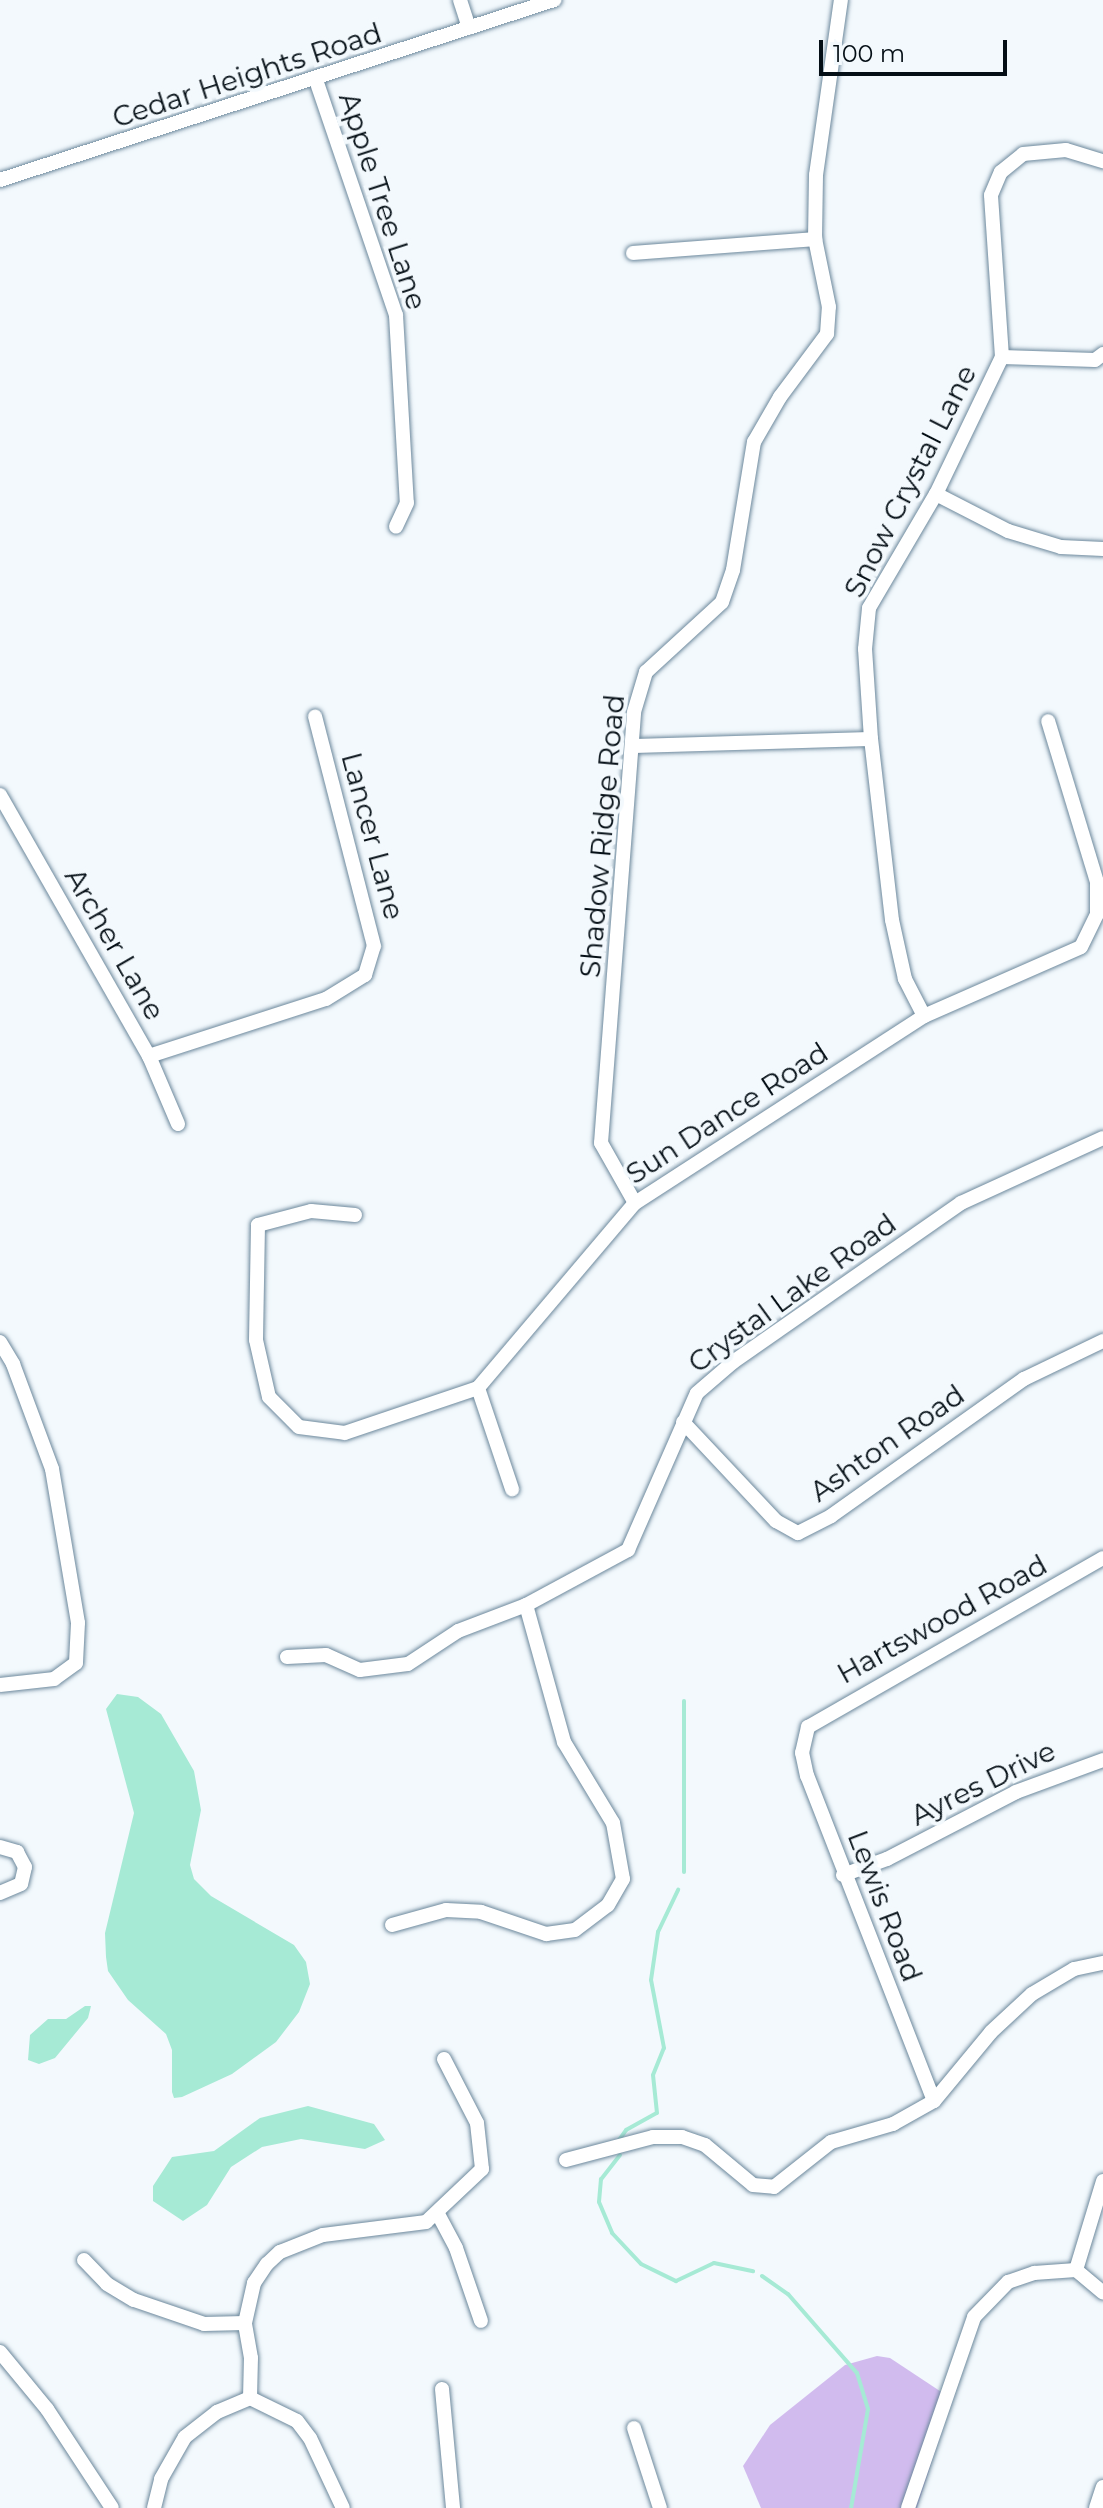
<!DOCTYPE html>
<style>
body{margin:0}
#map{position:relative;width:1103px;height:2508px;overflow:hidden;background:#f3f9fd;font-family:Montserrat,sans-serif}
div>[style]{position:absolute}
.green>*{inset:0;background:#d1bbee}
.water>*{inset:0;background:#a6ead5}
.stream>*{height:4px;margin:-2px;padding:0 2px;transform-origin:2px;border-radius:2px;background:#a6ead5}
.roads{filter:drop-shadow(0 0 2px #6c889c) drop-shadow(0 0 2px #6c889c)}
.minor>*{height:14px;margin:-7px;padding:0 7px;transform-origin:7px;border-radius:7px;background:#fff}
span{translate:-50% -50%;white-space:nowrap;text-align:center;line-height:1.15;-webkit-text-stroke:8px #f3f9fd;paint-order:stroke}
.street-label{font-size:28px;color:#050f16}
.scale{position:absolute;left:819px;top:40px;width:188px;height:36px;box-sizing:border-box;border:4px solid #050f16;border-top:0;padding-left:10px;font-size:24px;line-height:28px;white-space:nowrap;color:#050f16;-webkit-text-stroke:6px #f3f9fd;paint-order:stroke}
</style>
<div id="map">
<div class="green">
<i style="clip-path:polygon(877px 2356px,890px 2358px,952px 2399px,917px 2508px,761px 2508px,743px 2466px,770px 2425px,845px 2365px)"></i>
</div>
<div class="water">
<i style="clip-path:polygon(117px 1694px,138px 1697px,161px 1714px,194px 1771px,201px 1810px,190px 1865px,194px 1879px,211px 1896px,294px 1945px,306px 1962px,310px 1984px,299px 2012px,276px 2042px,232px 2074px,182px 2097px,174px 2098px,172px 2092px,172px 2050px,166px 2034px,128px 2000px,108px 1971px,106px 1957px,105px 1933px,134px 1813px,106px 1709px)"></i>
<i style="clip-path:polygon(85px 2006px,91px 2006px,88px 2018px,55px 2058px,39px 2064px,28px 2060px,30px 2035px,48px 2019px,66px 2019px)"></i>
<i style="clip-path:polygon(308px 2106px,374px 2124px,385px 2140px,365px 2149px,301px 2139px,262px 2147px,231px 2167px,207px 2205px,183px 2221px,153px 2201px,153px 2186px,172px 2157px,214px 2151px,260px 2118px)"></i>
</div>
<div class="stream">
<i style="left:684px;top:1872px;width:171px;rotate:-90deg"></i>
<i style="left:617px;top:2143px;width:16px;rotate:-55deg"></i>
<i style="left:626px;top:2130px;width:35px;rotate:-29deg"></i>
<i style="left:657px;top:2113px;width:38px;rotate:-96deg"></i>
<i style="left:653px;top:2075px;width:29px;rotate:-68deg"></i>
<i style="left:664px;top:2048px;width:69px;rotate:-100.8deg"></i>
<i style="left:651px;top:1980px;width:49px;rotate:-81.7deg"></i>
<i style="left:658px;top:1932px;width:47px;rotate:-64.5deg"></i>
<i style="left:620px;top:2155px;width:31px;rotate:128deg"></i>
<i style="left:601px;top:2179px;width:23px;rotate:95deg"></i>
<i style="left:599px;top:2202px;width:34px;rotate:67deg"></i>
<i style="left:612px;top:2233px;width:42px;rotate:46.9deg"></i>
<i style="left:641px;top:2264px;width:39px;rotate:26deg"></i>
<i style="left:676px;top:2281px;width:42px;rotate:-25.3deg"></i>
<i style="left:714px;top:2263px;width:40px;rotate:12deg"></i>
<i style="left:762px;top:2276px;width:32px;rotate:35deg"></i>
<i style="left:788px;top:2294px;width:105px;rotate:48.9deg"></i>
<i style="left:857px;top:2373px;width:38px;rotate:73deg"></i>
<i style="left:868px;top:2409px;width:100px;rotate:99.7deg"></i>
</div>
<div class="roads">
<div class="minor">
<i style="left:460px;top:0;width:29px;rotate:72deg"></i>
<i style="left:316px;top:80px;width:248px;rotate:71.2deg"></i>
<i style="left:396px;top:315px;width:188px;rotate:86.7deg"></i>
<i style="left:407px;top:503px;width:26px;rotate:115deg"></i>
<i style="left:0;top:180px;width:583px;rotate:-18deg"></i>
<i style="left:633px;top:253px;width:183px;rotate:-4.4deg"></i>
<i style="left:1002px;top:357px;width:93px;rotate:1.8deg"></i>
<i style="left:1095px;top:360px;width:10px;rotate:-37deg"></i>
<i style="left:936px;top:494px;width:81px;rotate:27.2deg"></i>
<i style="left:1008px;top:531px;width:55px;rotate:16.8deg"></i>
<i style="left:1061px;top:547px;width:42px;rotate:2.7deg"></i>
<i style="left:633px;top:746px;width:238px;rotate:-1.7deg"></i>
<i style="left:0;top:795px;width:301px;rotate:60.3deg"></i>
<i style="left:149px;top:1056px;width:74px;rotate:66.9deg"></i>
<i style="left:924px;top:1016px;width:42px;rotate:-117.2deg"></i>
<i style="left:905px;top:979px;width:60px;rotate:-102.4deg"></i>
<i style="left:892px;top:920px;width:182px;rotate:-96.6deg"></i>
<i style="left:871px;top:739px;width:90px;rotate:-93.8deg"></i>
<i style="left:865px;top:649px;width:41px;rotate:-84.4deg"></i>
<i style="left:869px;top:608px;width:132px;rotate:-59.6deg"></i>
<i style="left:936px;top:494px;width:152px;rotate:-64.3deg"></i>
<i style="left:1002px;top:357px;width:162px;rotate:-93.9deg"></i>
<i style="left:991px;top:195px;width:25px;rotate:-67deg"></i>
<i style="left:1001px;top:172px;width:28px;rotate:-39deg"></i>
<i style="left:1023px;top:154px;width:43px;rotate:-5.3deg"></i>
<i style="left:1066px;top:150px;width:39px;rotate:17deg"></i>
<i style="left:149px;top:1056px;width:186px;rotate:-17.9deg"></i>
<i style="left:326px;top:999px;width:46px;rotate:-31.6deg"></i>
<i style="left:365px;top:975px;width:30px;rotate:-73deg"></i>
<i style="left:374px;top:946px;width:237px;rotate:-104.4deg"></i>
<i style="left:635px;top:1203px;width:69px;rotate:-119.5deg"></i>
<i style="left:601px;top:1143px;width:432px;rotate:-85.6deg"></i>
<i style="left:634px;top:712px;width:42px;rotate:-73.3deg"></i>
<i style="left:646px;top:672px;width:103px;rotate:-42.6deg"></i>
<i style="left:722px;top:602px;width:34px;rotate:-71deg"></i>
<i style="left:733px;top:570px;width:130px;rotate:-80.7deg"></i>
<i style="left:754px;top:442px;width:52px;rotate:-60deg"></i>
<i style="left:780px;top:397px;width:79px;rotate:-53.3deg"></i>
<i style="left:827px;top:334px;width:27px;rotate:-86deg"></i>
<i style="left:829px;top:307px;width:69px;rotate:-101.6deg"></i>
<i style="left:815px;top:239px;width:64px;rotate:-89.1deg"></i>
<i style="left:816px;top:175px;width:177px;rotate:-81.9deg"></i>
<i style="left:355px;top:1215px;width:44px;rotate:-174.8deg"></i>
<i style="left:311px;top:1211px;width:55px;rotate:165.2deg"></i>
<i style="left:258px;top:1225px;width:115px;rotate:91deg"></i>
<i style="left:256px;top:1340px;width:58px;rotate:77.2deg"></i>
<i style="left:269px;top:1397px;width:42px;rotate:45deg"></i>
<i style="left:299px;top:1427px;width:46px;rotate:7.4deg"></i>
<i style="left:345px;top:1433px;width:140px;rotate:-18.7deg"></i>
<i style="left:478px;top:1388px;width:243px;rotate:-49.7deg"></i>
<i style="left:635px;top:1203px;width:344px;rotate:-32.9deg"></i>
<i style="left:924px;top:1016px;width:171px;rotate:-23.7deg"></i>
<i style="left:1081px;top:947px;width:37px;rotate:-64deg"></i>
<i style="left:1097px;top:914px;width:32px;rotate:-90deg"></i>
<i style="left:1097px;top:882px;width:168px;rotate:-106.9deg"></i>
<i style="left:0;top:1342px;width:26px;rotate:59deg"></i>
<i style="left:13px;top:1364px;width:112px;rotate:69.6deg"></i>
<i style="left:52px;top:1469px;width:156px;rotate:80.4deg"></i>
<i style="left:78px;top:1623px;width:40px;rotate:92.9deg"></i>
<i style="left:76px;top:1663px;width:27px;rotate:144deg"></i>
<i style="left:54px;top:1679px;width:54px;rotate:173.7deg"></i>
<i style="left:478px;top:1388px;width:107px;rotate:71.4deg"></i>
<i style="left:683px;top:1422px;width:136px;rotate:46.8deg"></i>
<i style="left:776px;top:1521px;width:25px;rotate:29deg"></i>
<i style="left:798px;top:1533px;width:37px;rotate:-27deg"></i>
<i style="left:831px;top:1516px;width:237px;rotate:-35.4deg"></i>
<i style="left:1024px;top:1379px;width:88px;rotate:-25.7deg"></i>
<i style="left:287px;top:1657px;width:39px;rotate:-3deg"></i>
<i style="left:326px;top:1655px;width:37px;rotate:24deg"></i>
<i style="left:360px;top:1670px;width:48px;rotate:-7.1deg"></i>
<i style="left:408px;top:1664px;width:60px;rotate:-33.4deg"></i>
<i style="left:458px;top:1631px;width:73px;rotate:-20.9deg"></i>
<i style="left:526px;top:1605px;width:116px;rotate:-28.3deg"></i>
<i style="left:628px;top:1550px;width:171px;rotate:-66.3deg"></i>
<i style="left:697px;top:1393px;width:48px;rotate:-40.7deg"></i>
<i style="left:733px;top:1362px;width:278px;rotate:-34.9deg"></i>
<i style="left:961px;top:1203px;width:156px;rotate:-24.6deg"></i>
<i style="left:0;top:1847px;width:18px;rotate:16deg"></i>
<i style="left:17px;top:1852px;width:17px;rotate:62deg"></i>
<i style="left:25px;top:1867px;width:17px;rotate:103deg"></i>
<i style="left:21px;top:1884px;width:23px;rotate:157deg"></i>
<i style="left:843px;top:1875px;width:47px;rotate:-20deg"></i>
<i style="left:887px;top:1859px;width:145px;rotate:-27.4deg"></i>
<i style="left:1016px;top:1792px;width:93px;rotate:-20.2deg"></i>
<i style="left:392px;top:1925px;width:56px;rotate:-15.5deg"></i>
<i style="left:446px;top:1910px;width:35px;rotate:3deg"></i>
<i style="left:481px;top:1912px;width:69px;rotate:18.7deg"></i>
<i style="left:546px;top:1934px;width:29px;rotate:-8deg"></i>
<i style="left:575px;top:1930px;width:41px;rotate:-37.1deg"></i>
<i style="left:608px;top:1905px;width:30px;rotate:-60deg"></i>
<i style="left:623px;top:1879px;width:57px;rotate:-100.1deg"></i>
<i style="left:613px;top:1823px;width:95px;rotate:-121.2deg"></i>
<i style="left:564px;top:1742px;width:142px;rotate:-105.5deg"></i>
<i style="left:934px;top:2101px;width:349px;rotate:-111.3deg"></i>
<i style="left:807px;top:1776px;width:24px;rotate:-102deg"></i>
<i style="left:802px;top:1753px;width:27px;rotate:-77deg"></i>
<i style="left:808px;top:1727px;width:340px;rotate:-29.8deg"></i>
<i style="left:566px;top:2160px;width:90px;rotate:-14.8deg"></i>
<i style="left:653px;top:2137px;width:29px"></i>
<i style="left:682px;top:2137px;width:24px;rotate:19deg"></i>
<i style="left:705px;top:2145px;width:62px;rotate:39.8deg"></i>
<i style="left:753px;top:2185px;width:21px;rotate:5deg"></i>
<i style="left:774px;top:2187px;width:73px;rotate:-38.3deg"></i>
<i style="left:831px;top:2142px;width:65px;rotate:-16.2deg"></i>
<i style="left:893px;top:2124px;width:47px;rotate:-29.3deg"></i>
<i style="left:934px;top:2101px;width:89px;rotate:-50.4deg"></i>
<i style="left:991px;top:2032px;width:56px;rotate:-42.8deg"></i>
<i style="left:1032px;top:1994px;width:49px;rotate:-30.8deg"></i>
<i style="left:1074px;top:1969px;width:30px;rotate:-12deg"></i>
<i style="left:438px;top:2214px;width:38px;rotate:62deg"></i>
<i style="left:456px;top:2248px;width:77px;rotate:71.1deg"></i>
<i style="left:84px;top:2260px;width:33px;rotate:46deg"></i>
<i style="left:107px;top:2284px;width:31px;rotate:31deg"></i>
<i style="left:134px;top:2300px;width:74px;rotate:18.9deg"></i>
<i style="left:204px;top:2324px;width:41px;rotate:-1.4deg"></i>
<i style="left:1076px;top:2270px;width:93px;rotate:-73.1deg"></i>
<i style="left:1076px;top:2270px;width:35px;rotate:40deg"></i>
<i style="left:0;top:2352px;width:74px;rotate:50.5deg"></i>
<i style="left:47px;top:2409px;width:118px;rotate:56.7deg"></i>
<i style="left:442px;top:2389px;width:120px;rotate:84.7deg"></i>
<i style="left:250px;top:2398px;width:52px;rotate:26.1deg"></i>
<i style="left:297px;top:2421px;width:21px;rotate:53deg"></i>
<i style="left:310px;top:2438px;width:77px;rotate:64.8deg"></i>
<i style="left:634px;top:2428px;width:84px;rotate:72deg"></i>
<i style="left:154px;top:2508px;width:30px;rotate:-76deg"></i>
<i style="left:161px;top:2479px;width:48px;rotate:-60.3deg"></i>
<i style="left:185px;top:2437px;width:41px;rotate:-38deg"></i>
<i style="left:217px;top:2412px;width:36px;rotate:-23deg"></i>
<i style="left:250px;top:2398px;width:40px;rotate:-88.6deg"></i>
<i style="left:251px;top:2358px;width:36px;rotate:-100deg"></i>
<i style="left:245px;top:2323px;width:41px;rotate:-77.3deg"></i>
<i style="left:254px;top:2283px;width:23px;rotate:-56deg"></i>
<i style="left:267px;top:2264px;width:18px;rotate:-43deg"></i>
<i style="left:280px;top:2252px;width:46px;rotate:-21.6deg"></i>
<i style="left:323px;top:2235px;width:104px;rotate:-7.2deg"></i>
<i style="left:426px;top:2222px;width:77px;rotate:-43.4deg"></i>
<i style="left:482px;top:2169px;width:46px;rotate:-96.2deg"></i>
<i style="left:477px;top:2123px;width:72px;rotate:-117.3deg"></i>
<i style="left:908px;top:2508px;width:202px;rotate:-70.9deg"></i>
<i style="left:974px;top:2317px;width:49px;rotate:-45.8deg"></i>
<i style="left:1008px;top:2282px;width:28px;rotate:-19deg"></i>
<i style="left:1034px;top:2273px;width:42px;rotate:-4.1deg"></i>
<i style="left:1096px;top:2508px;width:22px;rotate:-72deg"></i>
</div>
</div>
<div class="street-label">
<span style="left:247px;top:75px;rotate:-18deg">Cedar Heights Road</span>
<span style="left:383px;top:201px;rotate:72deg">Apple Tree Lane</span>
<span style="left:910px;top:481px;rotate:-63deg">Snow Crystal Lane</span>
<span style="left:373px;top:836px;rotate:75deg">Lancer Lane</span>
<span style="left:602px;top:836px;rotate:-85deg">Shadow Ridge Road</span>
<span style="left:115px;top:944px;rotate:60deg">Archer Lane</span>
<span style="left:727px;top:1113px;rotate:-33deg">Sun Dance Road</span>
<span style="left:792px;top:1293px;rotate:-36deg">Crystal Lake Road</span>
<span style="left:887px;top:1443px;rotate:-35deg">Ashton Road</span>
<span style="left:942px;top:1619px;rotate:-29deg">Hartswood Road</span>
<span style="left:983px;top:1783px;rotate:-26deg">Ayres Drive</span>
<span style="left:885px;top:1906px;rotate:69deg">Lewis Road</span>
</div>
<div class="scale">100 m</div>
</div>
